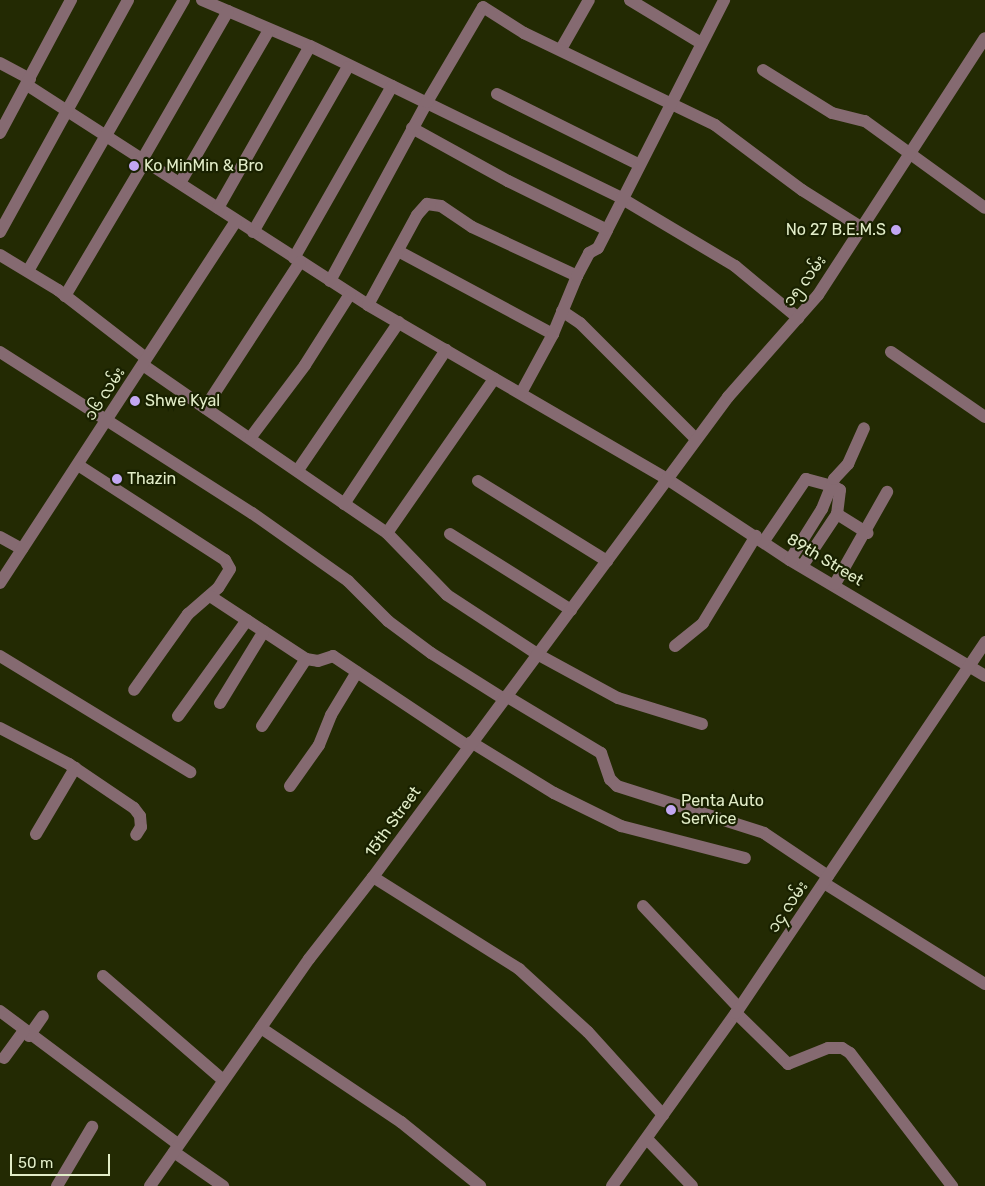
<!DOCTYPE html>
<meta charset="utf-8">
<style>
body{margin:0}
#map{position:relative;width:985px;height:1186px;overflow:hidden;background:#232a03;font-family:Rubik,"Noto Sans Myanmar",sans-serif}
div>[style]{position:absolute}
.minor>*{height:12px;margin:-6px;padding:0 6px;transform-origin:6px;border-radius:6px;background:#856a71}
.dots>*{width:14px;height:14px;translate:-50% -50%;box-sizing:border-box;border:2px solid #192100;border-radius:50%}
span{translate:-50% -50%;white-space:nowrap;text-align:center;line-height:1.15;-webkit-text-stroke:4.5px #192100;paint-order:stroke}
.poi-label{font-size:16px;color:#e2edc8}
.left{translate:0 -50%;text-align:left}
.right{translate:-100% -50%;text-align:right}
.street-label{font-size:16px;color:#e2edc8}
.scale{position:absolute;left:10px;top:1154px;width:100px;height:22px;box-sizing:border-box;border:2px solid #e2edc8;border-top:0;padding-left:6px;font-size:15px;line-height:18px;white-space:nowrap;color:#e2edc8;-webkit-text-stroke:4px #192100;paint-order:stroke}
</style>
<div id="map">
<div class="minor">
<i style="left:202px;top:0;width:117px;rotate:23.1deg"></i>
<i style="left:310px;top:46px;width:346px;rotate:26deg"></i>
<i style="left:621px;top:198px;width:133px;rotate:30.8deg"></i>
<i style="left:735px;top:266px;width:82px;rotate:39.5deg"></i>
<i style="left:630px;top:0;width:83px;rotate:31.2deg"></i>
<i style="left:561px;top:49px;width:56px;rotate:-60.3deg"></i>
<i style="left:0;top:63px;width:34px;rotate:28deg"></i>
<i style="left:763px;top:70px;width:81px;rotate:31.9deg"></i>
<i style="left:832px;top:113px;width:34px;rotate:14deg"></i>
<i style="left:865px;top:121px;width:148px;rotate:35.9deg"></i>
<i style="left:27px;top:85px;width:406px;rotate:32.8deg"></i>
<i style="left:368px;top:305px;width:346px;rotate:30.2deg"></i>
<i style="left:667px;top:479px;width:147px;rotate:33.4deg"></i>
<i style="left:790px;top:560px;width:227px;rotate:30.7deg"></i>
<i style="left:497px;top:94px;width:157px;rotate:26.4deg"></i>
<i style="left:412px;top:128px;width:110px;rotate:28.9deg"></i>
<i style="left:508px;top:181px;width:110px;rotate:26.3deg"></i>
<i style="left:0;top:133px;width:151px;rotate:-61.9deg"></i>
<i style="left:142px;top:160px;width:172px;rotate:-60deg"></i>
<i style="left:180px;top:183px;width:177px;rotate:-59.8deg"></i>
<i style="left:218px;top:208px;width:186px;rotate:-60.4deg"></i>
<i style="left:0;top:232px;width:265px;rotate:-61.1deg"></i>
<i style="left:253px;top:232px;width:190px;rotate:-60.1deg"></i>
<i style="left:398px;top:251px;width:176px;rotate:28.2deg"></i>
<i style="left:0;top:255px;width:68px;rotate:31.1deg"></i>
<i style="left:58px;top:290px;width:111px;rotate:37.7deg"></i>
<i style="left:294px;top:258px;width:198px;rotate:-60.3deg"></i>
<i style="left:300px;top:262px;width:174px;rotate:123.1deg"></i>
<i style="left:205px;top:408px;width:221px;rotate:34.5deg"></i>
<i style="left:387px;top:533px;width:86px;rotate:45.9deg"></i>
<i style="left:447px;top:595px;width:108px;rotate:33.2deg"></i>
<i style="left:537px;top:654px;width:92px;rotate:28.5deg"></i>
<i style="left:618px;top:698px;width:88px;rotate:17.2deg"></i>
<i style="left:28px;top:271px;width:313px;rotate:-60.1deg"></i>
<i style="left:330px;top:281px;width:204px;rotate:-61.5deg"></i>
<i style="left:427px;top:102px;width:110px;rotate:-59.5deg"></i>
<i style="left:483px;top:7px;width:49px;rotate:32.4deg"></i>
<i style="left:524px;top:33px;width:212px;rotate:25.7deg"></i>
<i style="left:715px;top:125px;width:109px;rotate:36.8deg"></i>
<i style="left:802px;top:190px;width:71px;rotate:32.3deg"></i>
<i style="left:65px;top:296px;width:157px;rotate:-59.3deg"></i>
<i style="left:368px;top:305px;width:102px;rotate:-61.4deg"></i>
<i style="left:417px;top:215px;width:15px;rotate:-48deg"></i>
<i style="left:427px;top:204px;width:14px;rotate:8deg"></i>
<i style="left:441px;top:206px;width:37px;rotate:34deg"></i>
<i style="left:472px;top:227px;width:116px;rotate:25deg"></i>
<i style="left:562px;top:311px;width:22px;rotate:34deg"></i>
<i style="left:580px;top:323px;width:164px;rotate:45deg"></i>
<i style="left:0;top:352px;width:299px;rotate:32.6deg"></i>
<i style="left:252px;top:513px;width:118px;rotate:35.3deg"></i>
<i style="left:348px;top:581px;width:57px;rotate:45deg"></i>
<i style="left:388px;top:621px;width:54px;rotate:36.7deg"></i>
<i style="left:431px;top:653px;width:86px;rotate:32.2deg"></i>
<i style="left:891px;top:352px;width:114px;rotate:34.7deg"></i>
<i style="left:143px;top:365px;width:75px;rotate:34.7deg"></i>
<i style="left:521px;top:393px;width:67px;rotate:-61.5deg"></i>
<i style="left:553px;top:334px;width:63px;rotate:-67.5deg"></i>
<i style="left:577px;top:276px;width:26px;rotate:-62deg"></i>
<i style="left:589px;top:253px;width:10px;rotate:-29deg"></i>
<i style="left:598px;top:248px;width:20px;rotate:-63deg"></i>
<i style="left:607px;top:230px;width:258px;rotate:-63deg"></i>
<i style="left:251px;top:437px;width:90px;rotate:-53.1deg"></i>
<i style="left:305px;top:365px;width:84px;rotate:-57.6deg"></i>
<i style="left:78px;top:465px;width:175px;rotate:32.9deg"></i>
<i style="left:225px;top:560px;width:10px;rotate:61deg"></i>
<i style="left:230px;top:569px;width:22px;rotate:122deg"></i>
<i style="left:218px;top:588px;width:40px;rotate:139deg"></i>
<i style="left:188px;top:614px;width:93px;rotate:125.4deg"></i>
<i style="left:298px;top:470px;width:179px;rotate:-55.7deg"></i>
<i style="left:478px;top:481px;width:152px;rotate:31.8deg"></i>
<i style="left:344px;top:504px;width:185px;rotate:-56.5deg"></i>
<i style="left:837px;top:514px;width:36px;rotate:32deg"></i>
<i style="left:387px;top:533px;width:188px;rotate:-55.2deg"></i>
<i style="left:450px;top:534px;width:143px;rotate:32.1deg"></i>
<i style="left:0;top:537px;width:25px;rotate:29deg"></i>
<i style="left:764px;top:541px;width:75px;rotate:-55.9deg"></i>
<i style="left:806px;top:479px;width:28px;rotate:15deg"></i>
<i style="left:833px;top:486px;width:8px;rotate:30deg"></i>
<i style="left:840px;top:490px;width:24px;rotate:97deg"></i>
<i style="left:837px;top:514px;width:61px;rotate:123.7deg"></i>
<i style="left:790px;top:560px;width:60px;rotate:-57.9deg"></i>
<i style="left:822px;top:509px;width:32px;rotate:-68deg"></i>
<i style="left:834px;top:479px;width:21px;rotate:-47deg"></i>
<i style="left:848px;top:464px;width:39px;rotate:-66deg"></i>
<i style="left:0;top:583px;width:432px;rotate:-56.9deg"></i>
<i style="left:835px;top:584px;width:106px;rotate:-60.5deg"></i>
<i style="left:210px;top:596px;width:115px;rotate:33.3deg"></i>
<i style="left:306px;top:659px;width:12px;rotate:9deg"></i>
<i style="left:318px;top:661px;width:16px;rotate:-18deg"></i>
<i style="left:333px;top:656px;width:162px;rotate:33.7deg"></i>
<i style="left:675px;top:646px;width:36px;rotate:-39deg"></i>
<i style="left:703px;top:623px;width:102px;rotate:-58.7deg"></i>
<i style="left:0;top:656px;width:223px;rotate:31.4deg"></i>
<i style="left:506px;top:696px;width:111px;rotate:31deg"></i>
<i style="left:601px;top:753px;width:28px;rotate:71deg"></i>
<i style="left:610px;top:779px;width:10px;rotate:45deg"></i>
<i style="left:617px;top:786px;width:154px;rotate:17.7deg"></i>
<i style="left:764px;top:833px;width:77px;rotate:33.9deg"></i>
<i style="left:220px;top:703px;width:84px;rotate:-58.6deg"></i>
<i style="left:178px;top:716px;width:118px;rotate:-54.3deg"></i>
<i style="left:262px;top:726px;width:80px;rotate:-56.7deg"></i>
<i style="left:0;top:728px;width:78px;rotate:27.6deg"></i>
<i style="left:69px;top:764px;width:78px;rotate:34.1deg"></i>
<i style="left:134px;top:808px;width:10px;rotate:53deg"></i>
<i style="left:140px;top:816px;width:11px;rotate:85deg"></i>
<i style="left:141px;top:827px;width:9px;rotate:122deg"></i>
<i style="left:471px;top:742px;width:97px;rotate:31.6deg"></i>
<i style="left:554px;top:793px;width:75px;rotate:26.2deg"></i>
<i style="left:621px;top:826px;width:128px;rotate:14.5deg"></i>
<i style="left:290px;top:786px;width:50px;rotate:-54.7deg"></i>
<i style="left:319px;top:745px;width:32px;rotate:-68deg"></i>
<i style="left:331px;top:715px;width:50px;rotate:-58.8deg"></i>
<i style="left:36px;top:834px;width:77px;rotate:-59.4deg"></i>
<i style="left:373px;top:877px;width:173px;rotate:32.2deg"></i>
<i style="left:519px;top:969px;width:93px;rotate:42.4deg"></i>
<i style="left:588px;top:1032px;width:112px;rotate:47.9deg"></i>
<i style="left:824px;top:883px;width:190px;rotate:32.1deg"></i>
<i style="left:643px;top:906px;width:140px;rotate:46.7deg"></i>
<i style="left:103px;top:976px;width:159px;rotate:40.9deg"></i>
<i style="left:0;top:1011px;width:222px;rotate:36.8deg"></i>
<i style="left:736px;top:1013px;width:73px;rotate:44.4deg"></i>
<i style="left:788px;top:1064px;width:43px;rotate:-21.8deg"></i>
<i style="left:828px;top:1048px;width:14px"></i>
<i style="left:842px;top:1048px;width:9px;rotate:32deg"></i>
<i style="left:850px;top:1053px;width:168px;rotate:52.5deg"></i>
<i style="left:261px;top:1028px;width:169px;rotate:33.9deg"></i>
<i style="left:401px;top:1122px;width:102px;rotate:39deg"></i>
<i style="left:29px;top:1036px;width:24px;rotate:-55deg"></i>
<i style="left:4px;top:1058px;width:34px;rotate:-54deg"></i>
<i style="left:647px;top:1139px;width:65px;rotate:46.2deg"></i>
<i style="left:174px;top:1152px;width:60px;rotate:34.8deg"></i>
<i style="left:57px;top:1186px;width:69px;rotate:-59.3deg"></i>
<i style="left:150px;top:1186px;width:277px;rotate:-55deg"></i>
<i style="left:309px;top:959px;width:104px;rotate:-52deg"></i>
<i style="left:373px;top:877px;width:597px;rotate:-53.51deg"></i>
<i style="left:728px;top:397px;width:136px;rotate:-48.6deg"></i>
<i style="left:818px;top:295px;width:306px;rotate:-57deg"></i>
<i style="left:612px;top:1186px;width:213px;rotate:-54.4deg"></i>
<i style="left:736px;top:1013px;width:447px;rotate:-56.1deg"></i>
</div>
<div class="dots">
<i style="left:134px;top:166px;background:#c2a7f2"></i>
<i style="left:896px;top:230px;background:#c2a7f2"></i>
<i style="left:135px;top:401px;background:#c2a7f2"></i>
<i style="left:117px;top:479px;background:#c2a7f2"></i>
<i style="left:671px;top:810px;background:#c2a7f2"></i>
</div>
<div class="poi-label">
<span class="left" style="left:144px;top:166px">Ko MinMin &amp; Bro</span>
<span class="right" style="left:886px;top:230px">No 27 B.E.M.S</span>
<span class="left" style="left:145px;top:401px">Shwe Kyal</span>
<span class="left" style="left:127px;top:479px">Thazin</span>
<span class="left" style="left:681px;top:810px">Penta Auto<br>Service</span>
</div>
<div class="street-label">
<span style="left:805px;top:281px;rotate:-53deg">၁၅ လမ်း</span>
<span style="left:105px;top:394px;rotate:-57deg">၁၆ လမ်း</span>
<span style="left:825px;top:560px;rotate:31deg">89th Street</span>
<span style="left:393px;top:822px;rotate:-54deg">15th Street</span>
<span style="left:788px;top:907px;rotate:-56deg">၁၄ လမ်း</span>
</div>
<div class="scale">50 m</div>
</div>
